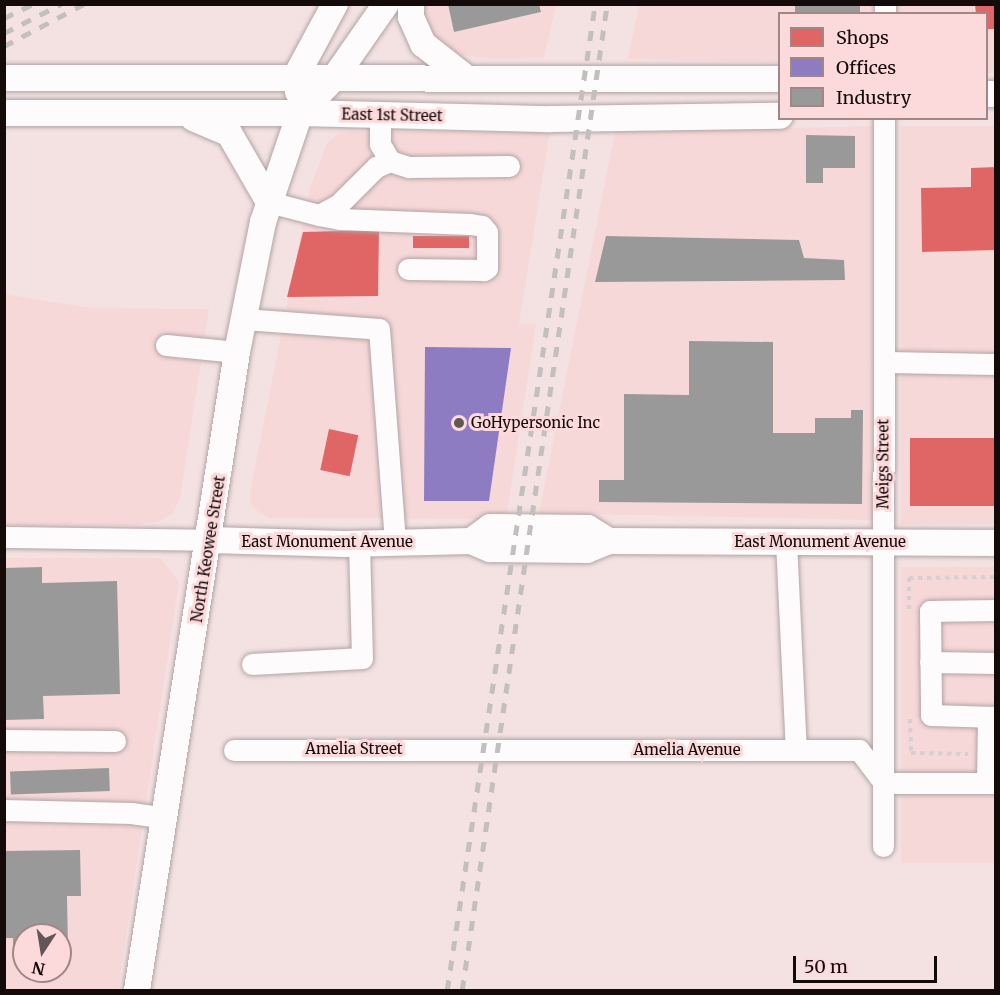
<!DOCTYPE html>
<style>
body{margin:0}
#map{position:relative;width:1000px;height:995px;overflow:hidden;background:#f4e2e2;font-family:Merriweather,serif}
div>[style]{position:absolute}
.built>*{inset:0;background:#f7d8d9;transform-origin:0 0}
.shops>*{inset:0;background:#e06666;transform-origin:0 0}
.offices>*{inset:0;background:#8e7cc3}
.industry>*{inset:0;background:#999;transform-origin:0 0}
.path>*{height:4px;margin-top:-2px;transform-origin:0;background:repeating-linear-gradient(90deg,#d5d0d0 0 4.5px,transparent 0 9px)}
.roads{filter:drop-shadow(0 0 2px #b3a4a5) drop-shadow(0 0 2px #b3a4a5)}
.minor>*{height:21px;margin:-10.5px;padding:0 10.5px;transform-origin:10.5px;border-radius:10.5px;background:#fdfbfb}
.major>*{height:26px;margin:-13px;padding:0 13px;transform-origin:13px;border-radius:13px;background:#fdfbfb}
.rail>*{height:4.5px;margin-top:-2.25px;transform-origin:0;background:repeating-linear-gradient(90deg,#c4bfbf 0 10px,transparent 0 20px)}
.dots>*{width:16px;height:16px;translate:-50% -50%;box-sizing:border-box;border:3px solid #fcdadb;border-radius:50%}
span{translate:-50% -50%;white-space:nowrap;text-align:center;line-height:1.15;-webkit-text-stroke:6px #fcdadb;paint-order:stroke}
.street-label{font-size:15px;color:#150a0a}
.poi-label{font-size:15px;color:#150a0a}
.left{translate:0 -50%;text-align:left}
.frame{position:absolute;inset:0;border:6px solid #150a0a;pointer-events:none}
.legend{position:absolute;left:778px;top:12px;width:210px;height:108px;box-sizing:border-box;background:#fcdadb;border:2px solid #a08787;margin:0;padding:8px 10px;list-style:none;font-size:18px;color:#150a0a}
.legend li{display:flex;align-items:center;gap:12px;height:30px}
.legend b{width:30px;border:2px solid #a08787}
.north{position:absolute;left:12px;top:923px;width:60px;height:60px;box-sizing:border-box;background:#fcdadb;border:2px solid #a08787;border-radius:50%;rotate:192deg;font-size:16px;font-weight:700;line-height:24px;text-align:center;color:#150a0a}
.north::after{content:'';display:block;margin:auto;width:21px;height:27px;background:#635656;clip-path:polygon(50% 0,100% 100%,50% 72%,0 100%)}
.scale{position:absolute;left:793px;top:956px;width:144px;height:27px;box-sizing:border-box;border:3px solid #150a0a;border-top:0;padding-left:8px;font-size:18px;line-height:21px;white-space:nowrap;color:#150a0a;-webkit-text-stroke:4px #fcdadb;paint-order:stroke}
</style>
<div id="map">
<div class="built">
<i style="clip-path:polygon(423px 5px,556px 5px,544px 58px,490px 59px,447px 53px,434px 44px,422px 20px)"></i>
<i style="clip-path:polygon(639px 5px,873px 5px,873px 13px,780px 14px,779px 62px,628px 59px)"></i>
<i style="clip-path:polygon(900px 5px,995px 5px,995px 73px,987px 73px,986px 14px,900px 13px)"></i>
<i style="clip-path:polygon(874px 126px,873px 520px,539px 513px,615px 132px)"></i>
<i style="left:995px;top:126px;width:398px;height:94px;rotate:90deg"></i>
<i style="clip-path:polygon(550px 131px,519px 324px,536px 324px,506px 519px,269px 518px,257px 511px,250px 502px,252px 481px,310px 188px,327px 143px,339px 133px,353px 132px)"></i>
<i style="clip-path:polygon(4px 294px,91px 308px,209px 309px,180px 498px,173px 513px,159px 522px,133px 525px,5px 525px)"></i>
<i style="clip-path:polygon(evenodd,4px 558px,161px 558px,179px 582px,118px 990px,5px 990px,4px 558px,24px 935px,60px 935px,60px 971px,24px 971px,24px 935px)"></i>
<i style="left:901px;top:567px;width:94px;height:296px"></i>
</div>
<div class="shops">
<i style="clip-path:polygon(975px 4px,996px 4px,996px 29px,986px 29px,986px 14px,976px 14px)"></i>
<i style="clip-path:polygon(996px 167px,996px 250px,922px 252px,921px 188px,971px 187px,971px 168px)"></i>
<i style="clip-path:polygon(379px 230px,378px 296px,287px 297px,303px 232px)"></i>
<i style="left:469px;top:236px;width:12px;height:56px;rotate:90deg"></i>
<i style="left:329px;top:429px;width:30px;height:42px;rotate:12deg"></i>
<i style="left:996px;top:438px;width:68px;height:86px;rotate:90deg"></i>
</div>
<div class="offices">
<i style="clip-path:polygon(425px 347px,511px 348px,489px 501px,424px 501px)"></i>
</div>
<div class="industry">
<i style="clip-path:polygon(448px 4px,539px 4px,541px 12px,454px 32px)"></i>
<i style="left:795px;top:4px;width:65px;height:10px"></i>
<i style="clip-path:polygon(806px 135px,855px 136px,855px 168px,823px 168px,823px 183px,806px 183px)"></i>
<i style="clip-path:polygon(606px 236px,799px 240px,804px 258px,844px 260px,845px 280px,595px 282px)"></i>
<i style="clip-path:polygon(689px 341px,773px 342px,773px 433px,815px 433px,815px 418px,851px 418px,851px 410px,863px 410px,862px 504px,599px 502px,599px 480px,624px 480px,624px 394px,689px 395px)"></i>
<i style="clip-path:polygon(42px 567px,42px 583px,117px 581px,120px 694px,43px 696px,44px 719px,4px 720px,4px 568px)"></i>
<i style="left:109px;top:768px;width:23px;height:99px;rotate:88deg"></i>
<i style="clip-path:polygon(80px 850px,81px 896px,67px 896px,68px 950px,60px 950px,60px 935px,24px 935px,24px 950px,13px 950px,13px 938px,4px 938px,4px 851px)"></i>
</div>
<div class="path">
<i style="left:909px;top:609px;width:31px;rotate:-90deg"></i>
<i style="left:909px;top:578px;width:87px;rotate:-0.7deg"></i>
<i style="left:910px;top:719px;width:34px;rotate:88deg"></i>
<i style="left:911px;top:753px;width:57px;rotate:1deg"></i>
</div>
<div class="roads">
<div class="minor">
<i style="left:885px;top:14px;width:10px;rotate:-90deg"></i>
<i style="left:380px;top:115px;width:29px;rotate:90deg"></i>
<i style="left:380px;top:144px;width:20px;rotate:60deg"></i>
<i style="left:390px;top:161px;width:20px;rotate:18deg"></i>
<i style="left:409px;top:167px;width:100px;rotate:-0.6deg"></i>
<i style="left:269px;top:202px;width:52px;rotate:14.6deg"></i>
<i style="left:319px;top:215px;width:21px;rotate:-28deg"></i>
<i style="left:338px;top:205px;width:54px;rotate:-45deg"></i>
<i style="left:376px;top:167px;width:15px;rotate:-23deg"></i>
<i style="left:319px;top:215px;width:21px;rotate:11deg"></i>
<i style="left:340px;top:219px;width:130px;rotate:2.2deg"></i>
<i style="left:470px;top:224px;width:12px;rotate:9deg"></i>
<i style="left:482px;top:226px;width:8px;rotate:50deg"></i>
<i style="left:487px;top:232px;width:36px;rotate:90deg"></i>
<i style="left:487px;top:268px;width:4px;rotate:146deg"></i>
<i style="left:484px;top:270px;width:76px;rotate:-179.2deg"></i>
<i style="left:244px;top:319px;width:135px;rotate:4.2deg"></i>
<i style="left:379px;top:329px;width:215px;rotate:85.7deg"></i>
<i style="left:166px;top:345px;width:71px;rotate:5.6deg"></i>
<i style="left:884px;top:362px;width:112px;rotate:1deg"></i>
<i style="left:4px;top:537px;width:207px;rotate:0.8deg"></i>
<i style="left:786px;top:541px;width:209px;rotate:87.3deg"></i>
<i style="left:996px;top:610px;width:66px;rotate:179.1deg"></i>
<i style="left:930px;top:611px;width:104px;rotate:89.4deg"></i>
<i style="left:931px;top:715px;width:65px;rotate:1.8deg"></i>
<i style="left:930px;top:662px;width:66px;rotate:0.9deg"></i>
<i style="left:252px;top:664px;width:110px;rotate:-3.1deg"></i>
<i style="left:362px;top:658px;width:114px;rotate:-91.5deg"></i>
<i style="left:4px;top:740px;width:111px;rotate:0.5deg"></i>
<i style="left:234px;top:750px;width:625px"></i>
<i style="left:859px;top:750px;width:41px;rotate:52.9deg"></i>
<i style="left:884px;top:783px;width:112px"></i>
<i style="left:987px;top:783px;width:66px;rotate:-89.1deg"></i>
<i style="left:4px;top:810px;width:127px;rotate:1.4deg"></i>
<i style="left:131px;top:813px;width:34px;rotate:8deg"></i>
<i style="left:883px;top:846px;width:728px;rotate:-89.92deg"></i>
</div>
<div class="major">
<i style="left:411px;top:4px;width:13px;rotate:90deg"></i>
<i style="left:411px;top:17px;width:30px;rotate:66deg"></i>
<i style="left:423px;top:44px;width:53px;rotate:38.2deg"></i>
<i style="left:4px;top:78px;width:776px;rotate:0.07deg"></i>
<i style="left:298px;top:92px;width:16px;rotate:-97deg"></i>
<i style="left:296px;top:76px;width:82px;rotate:-61.6deg"></i>
<i style="left:986px;top:94px;width:10px"></i>
<i style="left:4px;top:113px;width:296px"></i>
<i style="left:300px;top:113px;width:251px;rotate:1.4deg"></i>
<i style="left:551px;top:119px;width:229px;rotate:-0.8deg"></i>
<i style="left:193px;top:118px;width:39px;rotate:23deg"></i>
<i style="left:229px;top:133px;width:80px;rotate:59.9deg"></i>
<i style="left:211px;top:540px;width:133px;rotate:1.7deg"></i>
<i style="left:344px;top:544px;width:127px;rotate:-1.4deg"></i>
<i style="left:471px;top:541px;width:21px;rotate:23deg"></i>
<i style="left:490px;top:549px;width:97px;rotate:0.6deg"></i>
<i style="left:587px;top:550px;width:24px;rotate:-22deg"></i>
<i style="left:609px;top:541px;width:387px;rotate:0.3deg"></i>
<i style="left:471px;top:541px;width:24px;rotate:-36deg"></i>
<i style="left:490px;top:527px;width:98px;rotate:0.6deg"></i>
<i style="left:588px;top:528px;width:25px;rotate:32deg"></i>
<i style="left:137px;top:990px;width:646px;rotate:-81.09deg"></i>
<i style="left:237px;top:352px;width:133px;rotate:-78.7deg"></i>
<i style="left:263px;top:222px;width:115px;rotate:-71.3deg"></i>
<i style="left:300px;top:113px;width:50px;rotate:-45.8deg"></i>
<i style="left:335px;top:77px;width:89px;rotate:-55.1deg"></i>
</div>
</div>
<div class="rail">
<i style="left:4px;top:18px;width:32px;rotate:-26deg"></i>
<i style="left:4px;top:33px;width:64px;rotate:-27deg"></i>
<i style="left:4px;top:46px;width:90px;rotate:-27.7deg"></i>
<i style="left:447px;top:990px;width:997px;rotate:-81.46deg"></i>
<i style="left:462px;top:990px;width:997px;rotate:-81.63deg"></i>
</div>
<div class="dots">
<i style="left:459px;top:423px;background:#635656"></i>
</div>
<div class="street-label">
<span style="left:392px;top:115px;rotate:1deg">East 1st Street</span>
<span style="left:883px;top:464px;rotate:-90deg">Meigs Street</span>
<span style="left:327px;top:542px">East Monument Avenue</span>
<span style="left:820px;top:542px">East Monument Avenue</span>
<span style="left:208px;top:549px;rotate:-81deg">North Keowee Street</span>
<span style="left:354px;top:749px">Amelia Street</span>
<span style="left:687px;top:750px">Amelia Avenue</span>
</div>
<div class="poi-label">
<span class="left" style="left:471px;top:423px">GoHypersonic Inc</span>
</div>
<div class="frame"></div>
<ul class="legend">
<li><b style="height:16px;background:#e06666"></b>Shops</li>
<li><b style="height:16px;background:#8e7cc3"></b>Offices</li>
<li><b style="height:16px;background:#999"></b>Industry</li>
</ul>
<div class="north">N</div>
<div class="scale">50 m</div>
</div>
